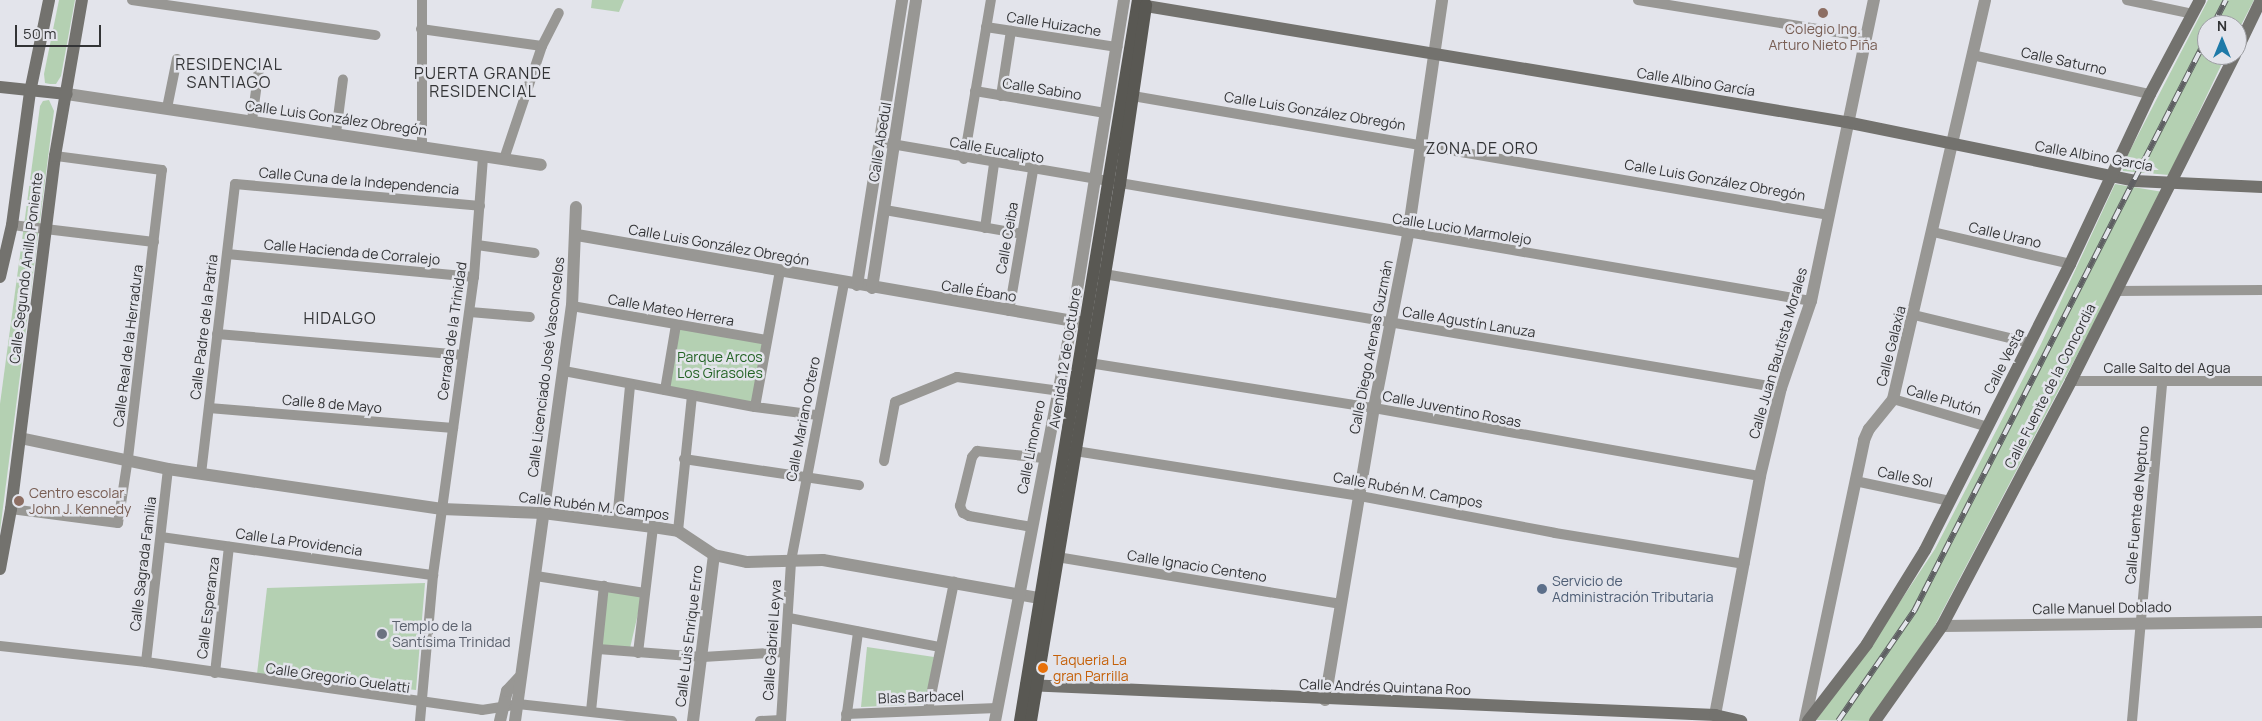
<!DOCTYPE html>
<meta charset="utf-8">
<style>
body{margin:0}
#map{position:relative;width:2262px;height:721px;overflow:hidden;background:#e3e4eb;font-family:Manrope,sans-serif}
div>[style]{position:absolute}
.green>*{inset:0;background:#b4d0b2;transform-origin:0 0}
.minor>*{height:10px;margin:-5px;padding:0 5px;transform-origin:5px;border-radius:5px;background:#989794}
.tertiary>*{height:12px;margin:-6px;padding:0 6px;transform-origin:6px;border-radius:6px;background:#989794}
.secondary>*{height:12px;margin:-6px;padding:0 6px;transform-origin:6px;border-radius:6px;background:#73726e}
.primary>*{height:12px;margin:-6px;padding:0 6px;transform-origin:6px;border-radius:6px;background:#595853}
.rail>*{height:5.5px;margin-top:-2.75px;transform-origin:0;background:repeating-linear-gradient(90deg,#e3e4eb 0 11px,#5f6063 0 22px);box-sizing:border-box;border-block:1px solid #5f6063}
.dots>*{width:14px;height:14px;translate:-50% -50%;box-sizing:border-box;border:2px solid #e3e4eb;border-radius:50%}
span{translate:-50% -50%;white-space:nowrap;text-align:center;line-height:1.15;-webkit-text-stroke:5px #e3e4eb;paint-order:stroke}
.street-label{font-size:14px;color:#333436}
.education-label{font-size:14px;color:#785e54}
.left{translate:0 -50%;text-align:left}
.park-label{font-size:14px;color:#256426}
.service-label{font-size:14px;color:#4e5e75}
.worship-label{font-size:14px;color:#5b616d}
.food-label{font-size:14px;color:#c56008}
.quarter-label{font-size:16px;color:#333436;letter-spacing:1px}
.north{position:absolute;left:2197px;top:15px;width:50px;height:50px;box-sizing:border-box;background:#e3e4eb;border:1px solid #9d9ea3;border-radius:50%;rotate:0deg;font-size:14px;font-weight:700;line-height:20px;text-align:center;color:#333436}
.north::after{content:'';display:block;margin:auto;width:18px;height:22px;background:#1e7aa8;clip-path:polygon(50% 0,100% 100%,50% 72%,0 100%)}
.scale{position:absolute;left:15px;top:25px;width:86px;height:22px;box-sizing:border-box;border:2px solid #333436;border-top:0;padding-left:6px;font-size:15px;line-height:18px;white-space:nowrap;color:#333436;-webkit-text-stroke:4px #e3e4eb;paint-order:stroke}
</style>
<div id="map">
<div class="green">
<i style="clip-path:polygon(59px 0,75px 0,61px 76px,56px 84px,50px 84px,45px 83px,44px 74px)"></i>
<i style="clip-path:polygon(592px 0,624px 0,619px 12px,591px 8px)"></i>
<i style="clip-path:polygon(2208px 0,2254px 0,2237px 33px,2237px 25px,2207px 25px,2207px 55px,2226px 55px,2169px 175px,2123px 171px,2122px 166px)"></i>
<i style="clip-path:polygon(49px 100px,54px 111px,0 531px,0 404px,40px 106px,43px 101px)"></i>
<i style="clip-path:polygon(2115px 184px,2163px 192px,1934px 627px,1870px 721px,1816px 720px,1866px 653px,1935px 549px,2041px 344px)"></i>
<i style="left:678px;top:327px;width:87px;height:60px;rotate:11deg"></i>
<i style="clip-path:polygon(425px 583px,416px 690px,257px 674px,267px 588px)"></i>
<i style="left:608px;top:588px;width:35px;height:60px;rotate:13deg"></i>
<i style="clip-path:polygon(867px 647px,934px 657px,926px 704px,861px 707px)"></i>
</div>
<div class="minor">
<i style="left:132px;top:0;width:246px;rotate:8.2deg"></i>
<i style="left:1638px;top:0;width:231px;rotate:9.2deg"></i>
<i style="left:2127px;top:0;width:67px;rotate:12deg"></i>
<i style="left:986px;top:27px;width:133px;rotate:8.7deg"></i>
<i style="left:421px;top:29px;width:122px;rotate:8deg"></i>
<i style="left:1972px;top:55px;width:182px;rotate:12.4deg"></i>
<i style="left:975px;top:91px;width:132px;rotate:9.6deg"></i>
<i style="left:1127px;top:95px;width:711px;rotate:9.71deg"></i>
<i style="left:1001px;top:96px;width:66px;rotate:-81.3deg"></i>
<i style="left:167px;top:108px;width:50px;rotate:-78.5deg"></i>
<i style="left:252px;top:120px;width:52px;rotate:-82.3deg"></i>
<i style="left:336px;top:133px;width:54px;rotate:-82.6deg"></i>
<i style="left:880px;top:142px;width:944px;rotate:9.69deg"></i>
<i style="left:422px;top:146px;width:146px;rotate:-90deg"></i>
<i style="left:504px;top:159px;width:119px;rotate:-71.4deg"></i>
<i style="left:542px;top:46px;width:37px;rotate:-63deg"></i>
<i style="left:964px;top:159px;width:161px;rotate:-80.4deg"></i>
<i style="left:885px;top:210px;width:139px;rotate:9.9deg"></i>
<i style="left:12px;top:225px;width:143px;rotate:6.8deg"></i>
<i style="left:985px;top:228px;width:65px;rotate:-82deg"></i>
<i style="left:1933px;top:232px;width:141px;rotate:13.1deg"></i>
<i style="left:477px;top:245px;width:58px;rotate:8deg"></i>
<i style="left:227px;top:254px;width:248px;rotate:5.3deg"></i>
<i style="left:1098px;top:273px;width:693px;rotate:9.56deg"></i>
<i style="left:2116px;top:291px;width:146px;rotate:-0.4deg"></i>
<i style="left:572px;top:306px;width:197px;rotate:9.9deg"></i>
<i style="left:1009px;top:311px;width:143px;rotate:-80.3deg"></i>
<i style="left:470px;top:312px;width:60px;rotate:4.8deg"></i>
<i style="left:1914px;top:315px;width:119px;rotate:13.6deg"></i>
<i style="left:217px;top:334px;width:247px;rotate:4.9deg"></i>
<i style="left:1083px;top:362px;width:295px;rotate:9deg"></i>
<i style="left:1374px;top:408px;width:392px;rotate:10deg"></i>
<i style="left:564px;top:371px;width:194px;rotate:10.7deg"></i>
<i style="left:755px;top:407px;width:63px;rotate:7.4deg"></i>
<i style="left:2071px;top:381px;width:191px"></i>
<i style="left:665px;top:390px;width:66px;rotate:-80.4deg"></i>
<i style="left:1893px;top:399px;width:99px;rotate:16.4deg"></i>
<i style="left:755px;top:407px;width:138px;rotate:-79.6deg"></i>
<i style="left:209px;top:408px;width:245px;rotate:4.7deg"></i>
<i style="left:1069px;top:450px;width:295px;rotate:9deg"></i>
<i style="left:1360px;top:496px;width:198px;rotate:10.7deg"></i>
<i style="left:1555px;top:533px;width:192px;rotate:9.3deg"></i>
<i style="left:684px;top:459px;width:177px;rotate:8.5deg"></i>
<i style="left:884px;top:461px;width:60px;rotate:-79.4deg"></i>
<i style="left:895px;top:402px;width:67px;rotate:-22deg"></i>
<i style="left:957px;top:377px;width:119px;rotate:7.7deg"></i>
<i style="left:201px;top:474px;width:292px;rotate:-83.3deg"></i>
<i style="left:235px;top:184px;width:246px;rotate:5.1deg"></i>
<i style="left:1855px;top:481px;width:97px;rotate:11.9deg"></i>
<i style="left:11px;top:509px;width:108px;rotate:7.5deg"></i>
<i style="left:118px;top:523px;width:66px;rotate:-81.3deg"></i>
<i style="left:128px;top:458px;width:290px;rotate:-83.3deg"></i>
<i style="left:162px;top:170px;width:108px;rotate:-172.5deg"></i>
<i style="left:617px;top:521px;width:137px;rotate:-84.5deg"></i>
<i style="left:1032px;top:527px;width:64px;rotate:-170.1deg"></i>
<i style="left:969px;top:516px;width:7px;rotate:-153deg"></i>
<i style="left:963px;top:513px;width:8px;rotate:-113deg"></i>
<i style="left:960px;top:506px;width:50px;rotate:-76.2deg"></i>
<i style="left:972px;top:457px;width:8px;rotate:-50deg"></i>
<i style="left:977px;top:451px;width:67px;rotate:6deg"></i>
<i style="left:678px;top:531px;width:136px;rotate:-84.1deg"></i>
<i style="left:161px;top:537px;width:275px;rotate:8deg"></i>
<i style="left:1051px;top:556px;width:294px;rotate:9.4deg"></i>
<i style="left:536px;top:576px;width:110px;rotate:8.9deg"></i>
<i style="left:789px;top:618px;width:154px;rotate:10.9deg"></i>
<i style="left:0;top:646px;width:147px;rotate:6.3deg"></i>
<i style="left:146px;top:662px;width:339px;rotate:8.1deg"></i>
<i style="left:482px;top:710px;width:36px;rotate:-9deg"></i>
<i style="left:518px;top:704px;width:155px;rotate:6.3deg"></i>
<i style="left:598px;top:649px;width:105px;rotate:4.4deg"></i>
<i style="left:703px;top:657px;width:82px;rotate:-3.5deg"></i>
<i style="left:638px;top:653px;width:127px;rotate:-83.2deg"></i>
<i style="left:146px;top:662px;width:194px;rotate:-83.5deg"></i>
<i style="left:215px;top:673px;width:127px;rotate:-83.7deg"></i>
<i style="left:928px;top:710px;width:131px;rotate:-78.5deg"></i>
<i style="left:591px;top:711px;width:126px;rotate:-84.1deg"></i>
<i style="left:846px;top:714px;width:151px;rotate:-2.3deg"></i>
<i style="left:846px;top:720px;width:89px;rotate:-82.2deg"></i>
<i style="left:420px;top:721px;width:147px;rotate:-84.9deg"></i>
<i style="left:433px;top:575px;width:301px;rotate:-82.2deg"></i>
<i style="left:474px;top:277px;width:121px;rotate:-85.7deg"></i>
<i style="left:760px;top:721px;width:21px;rotate:-3deg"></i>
<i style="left:781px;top:721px;width:160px;rotate:-86.4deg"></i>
<i style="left:791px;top:561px;width:283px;rotate:-79.2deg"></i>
<i style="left:2132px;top:721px;width:340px;rotate:-84.9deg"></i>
</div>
<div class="tertiary">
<i style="left:67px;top:94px;width:479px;rotate:8.5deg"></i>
<i style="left:577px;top:235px;width:509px;rotate:9.83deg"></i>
<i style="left:857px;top:285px;width:289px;rotate:-81deg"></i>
<i style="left:872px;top:288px;width:291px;rotate:-81.3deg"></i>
<i style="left:20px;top:438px;width:151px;rotate:11.8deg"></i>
<i style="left:168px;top:469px;width:277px;rotate:8.3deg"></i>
<i style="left:442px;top:509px;width:101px;rotate:2.3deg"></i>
<i style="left:543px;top:513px;width:111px;rotate:7.3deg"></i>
<i style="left:653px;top:527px;width:25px;rotate:9deg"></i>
<i style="left:678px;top:531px;width:43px;rotate:33.7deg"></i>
<i style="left:714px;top:555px;width:34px;rotate:12deg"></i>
<i style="left:747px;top:562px;width:76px;rotate:-1.5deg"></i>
<i style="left:823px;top:560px;width:230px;rotate:10deg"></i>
<i style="left:1942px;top:626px;width:320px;rotate:-0.7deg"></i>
<i style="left:1325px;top:700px;width:296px;rotate:-80.5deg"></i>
<i style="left:1374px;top:408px;width:177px;rotate:-78.9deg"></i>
<i style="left:1408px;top:234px;width:236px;rotate:-81.7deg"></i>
<i style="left:1715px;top:715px;width:243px;rotate:-79.3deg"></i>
<i style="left:1760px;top:476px;width:90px;rotate:-76.6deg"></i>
<i style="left:1781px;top:388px;width:92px;rotate:-71deg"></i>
<i style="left:1811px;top:301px;width:308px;rotate:-78.2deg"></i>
<i style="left:500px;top:721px;width:31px;rotate:-77deg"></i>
<i style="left:507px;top:691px;width:18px;rotate:-47deg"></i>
<i style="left:515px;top:721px;width:419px;rotate:-82.2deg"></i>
<i style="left:572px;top:306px;width:99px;rotate:-87.7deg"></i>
<i style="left:693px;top:721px;width:167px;rotate:-82.8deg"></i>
<i style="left:995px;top:721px;width:407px;rotate:-79.1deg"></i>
<i style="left:1072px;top:321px;width:325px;rotate:-80.8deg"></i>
<i style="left:1805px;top:721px;width:287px;rotate:-78.1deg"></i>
<i style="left:1864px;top:440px;width:12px;rotate:-66deg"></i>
<i style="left:1869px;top:429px;width:38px;rotate:-51deg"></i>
<i style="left:1893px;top:399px;width:409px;rotate:-77deg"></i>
</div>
<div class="secondary">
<i style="left:1146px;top:6px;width:710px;rotate:9.41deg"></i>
<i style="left:1846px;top:122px;width:295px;rotate:11.5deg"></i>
<i style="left:2135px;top:181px;width:127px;rotate:2.7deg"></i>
<i style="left:2237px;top:50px;width:55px;rotate:-64.4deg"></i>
<i style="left:0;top:87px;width:67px;rotate:6deg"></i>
<i style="left:0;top:277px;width:53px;rotate:-77deg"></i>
<i style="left:12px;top:225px;width:134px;rotate:-82.3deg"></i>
<i style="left:30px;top:92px;width:94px;rotate:-78.3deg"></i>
<i style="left:0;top:569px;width:61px;rotate:-79.6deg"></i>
<i style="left:11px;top:509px;width:356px;rotate:-82.9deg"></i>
<i style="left:55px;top:156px;width:158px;rotate:-80.2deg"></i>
<i style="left:1026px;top:685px;width:690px;rotate:2.49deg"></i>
<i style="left:1715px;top:715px;width:27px;rotate:13deg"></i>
<i style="left:1808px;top:721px;width:97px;rotate:-52.5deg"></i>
<i style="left:1867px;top:644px;width:110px;rotate:-58.3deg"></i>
<i style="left:1925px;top:550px;width:321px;rotate:-63.1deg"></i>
<i style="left:2070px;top:264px;width:188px;rotate:-64.8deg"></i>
<i style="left:2150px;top:94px;width:106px;rotate:-62deg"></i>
<i style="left:1875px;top:721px;width:116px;rotate:-54.8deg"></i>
<i style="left:1942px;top:626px;width:277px;rotate:-62.2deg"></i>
<i style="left:2071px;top:381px;width:365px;rotate:-63.3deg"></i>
</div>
<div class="primary">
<i style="left:1020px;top:721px;width:731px;rotate:-80.71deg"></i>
<i style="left:1031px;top:721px;width:544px;rotate:-80.59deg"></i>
<i style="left:1120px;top:184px;width:181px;rotate:-81.7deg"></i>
</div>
<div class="rail">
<i style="left:2213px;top:25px;width:28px;rotate:-63deg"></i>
<i style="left:1838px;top:721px;width:134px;rotate:-55.4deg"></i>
<i style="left:1914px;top:611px;width:644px;rotate:-62.96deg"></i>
</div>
<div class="dots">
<i style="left:1823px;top:13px;background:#8d6e63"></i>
<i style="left:19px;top:501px;background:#8d6e63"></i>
<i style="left:1542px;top:589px;background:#5c6f8a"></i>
<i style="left:382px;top:634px;background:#6b7280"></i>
<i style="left:1043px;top:668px;background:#e8710a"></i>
</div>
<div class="street-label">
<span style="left:1054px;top:24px;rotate:9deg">Calle Huizache</span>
<span style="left:2064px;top:61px;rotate:12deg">Calle Saturno</span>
<span style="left:1696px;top:82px;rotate:9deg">Calle Albino García</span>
<span style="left:1042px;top:89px;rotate:9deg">Calle Sabino</span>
<span style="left:1315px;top:111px;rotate:9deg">Calle Luis González Obregón</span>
<span style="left:336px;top:118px;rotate:8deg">Calle Luis González Obregón</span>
<span style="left:880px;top:142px;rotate:-81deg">Calle Abedul</span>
<span style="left:997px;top:150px;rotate:10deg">Calle Eucalipto</span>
<span style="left:2094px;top:156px;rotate:10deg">Calle Albino García</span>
<span style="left:1715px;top:180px;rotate:10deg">Calle Luis González Obregón</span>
<span style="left:359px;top:181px;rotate:5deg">Calle Cuna de la Independencia</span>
<span style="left:1462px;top:229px;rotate:9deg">Calle Lucio Marmolejo</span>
<span style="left:2005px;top:235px;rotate:13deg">Calle Urano</span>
<span style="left:1007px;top:238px;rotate:-80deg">Calle Ceiba</span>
<span style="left:719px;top:245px;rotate:10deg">Calle Luis González Obregón</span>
<span style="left:352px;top:252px;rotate:5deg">Calle Hacienda de Corralejo</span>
<span style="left:26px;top:268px;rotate:-83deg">Calle Segundo Anillo Poniente</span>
<span style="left:979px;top:291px;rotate:9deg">Calle Ébano</span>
<span style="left:671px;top:310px;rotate:10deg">Calle Mateo Herrera</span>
<span style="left:1469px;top:322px;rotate:9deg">Calle Agustín Lanuza</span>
<span style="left:204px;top:327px;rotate:-83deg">Calle Padre de la Patria</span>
<span style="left:452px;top:331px;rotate:-82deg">Cerrada de la Trinidad</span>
<span style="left:128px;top:346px;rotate:-83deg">Calle Real de la Herradura</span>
<span style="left:1891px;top:346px;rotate:-76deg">Calle Galaxia</span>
<span style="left:1371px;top:347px;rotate:-79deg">Calle Diego Arenas Guzmán</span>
<span style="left:1778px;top:353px;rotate:-74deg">Calle Juan Bautista Morales</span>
<span style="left:1065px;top:358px;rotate:-81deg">Avenida 12 de Octubre</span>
<span style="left:2004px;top:361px;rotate:-63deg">Calle Vesta</span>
<span style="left:546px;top:367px;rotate:-83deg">Calle Licenciado José Vasconcelos</span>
<span style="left:2167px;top:368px">Calle Salto del Agua</span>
<span style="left:2050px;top:386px;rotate:-63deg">Calle Fuente de la Concordia</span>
<span style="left:1944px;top:400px;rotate:16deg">Calle Plutón</span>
<span style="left:332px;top:404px;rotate:5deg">Calle 8 de Mayo</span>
<span style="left:1452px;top:409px;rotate:11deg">Calle Juventino Rosas</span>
<span style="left:803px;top:419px;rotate:-79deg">Calle Mariano Otero</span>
<span style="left:1031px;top:447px;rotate:-79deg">Calle Limonero</span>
<span style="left:1905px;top:477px;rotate:12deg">Calle Sol</span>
<span style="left:1408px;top:490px;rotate:10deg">Calle Rubén M. Campos</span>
<span style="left:2137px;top:505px;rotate:-85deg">Calle Fuente de Neptuno</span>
<span style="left:594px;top:506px;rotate:7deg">Calle Rubén M. Campos</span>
<span style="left:299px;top:542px;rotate:8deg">Calle La Providencia</span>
<span style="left:143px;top:564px;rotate:-83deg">Calle Sagrada Familia</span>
<span style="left:1197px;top:566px;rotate:9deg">Calle Ignacio Centeno</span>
<span style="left:208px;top:608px;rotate:-83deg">Calle Esperanza</span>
<span style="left:2102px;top:608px;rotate:-1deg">Calle Manuel Doblado</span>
<span style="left:689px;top:636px;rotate:-83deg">Calle Luis Enrique Erro</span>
<span style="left:772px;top:640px;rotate:-86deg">Calle Gabriel Leyva</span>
<span style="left:338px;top:678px;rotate:8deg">Calle Gregorio Guelatti</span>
<span style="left:1385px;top:687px;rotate:2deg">Calle Andrés Quintana Roo</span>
<span style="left:921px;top:697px;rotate:-2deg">Blas Barbacel</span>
</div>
<div class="education-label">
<span style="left:1823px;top:37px">Colegio Ing.<br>Arturo Nieto Piña</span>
<span class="left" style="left:29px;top:501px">Centro escolar<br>John J. Kennedy</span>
</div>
<div class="park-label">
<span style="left:720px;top:365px">Parque Arcos<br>Los Girasoles</span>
</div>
<div class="service-label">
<span class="left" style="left:1552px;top:589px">Servicio de<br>Administración Tributaria</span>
</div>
<div class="worship-label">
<span class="left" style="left:392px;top:634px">Templo de la<br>Santísima Trinidad</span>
</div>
<div class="food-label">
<span class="left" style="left:1053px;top:668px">Taqueria La<br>gran Parrilla</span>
</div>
<div class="quarter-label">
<span style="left:229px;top:73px">RESIDENCIAL<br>SANTIAGO</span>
<span style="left:483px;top:82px">PUERTA GRANDE<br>RESIDENCIAL</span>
<span style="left:1482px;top:148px">ZONA DE ORO</span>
<span style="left:340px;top:318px">HIDALGO</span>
</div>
<div class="north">N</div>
<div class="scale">50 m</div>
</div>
